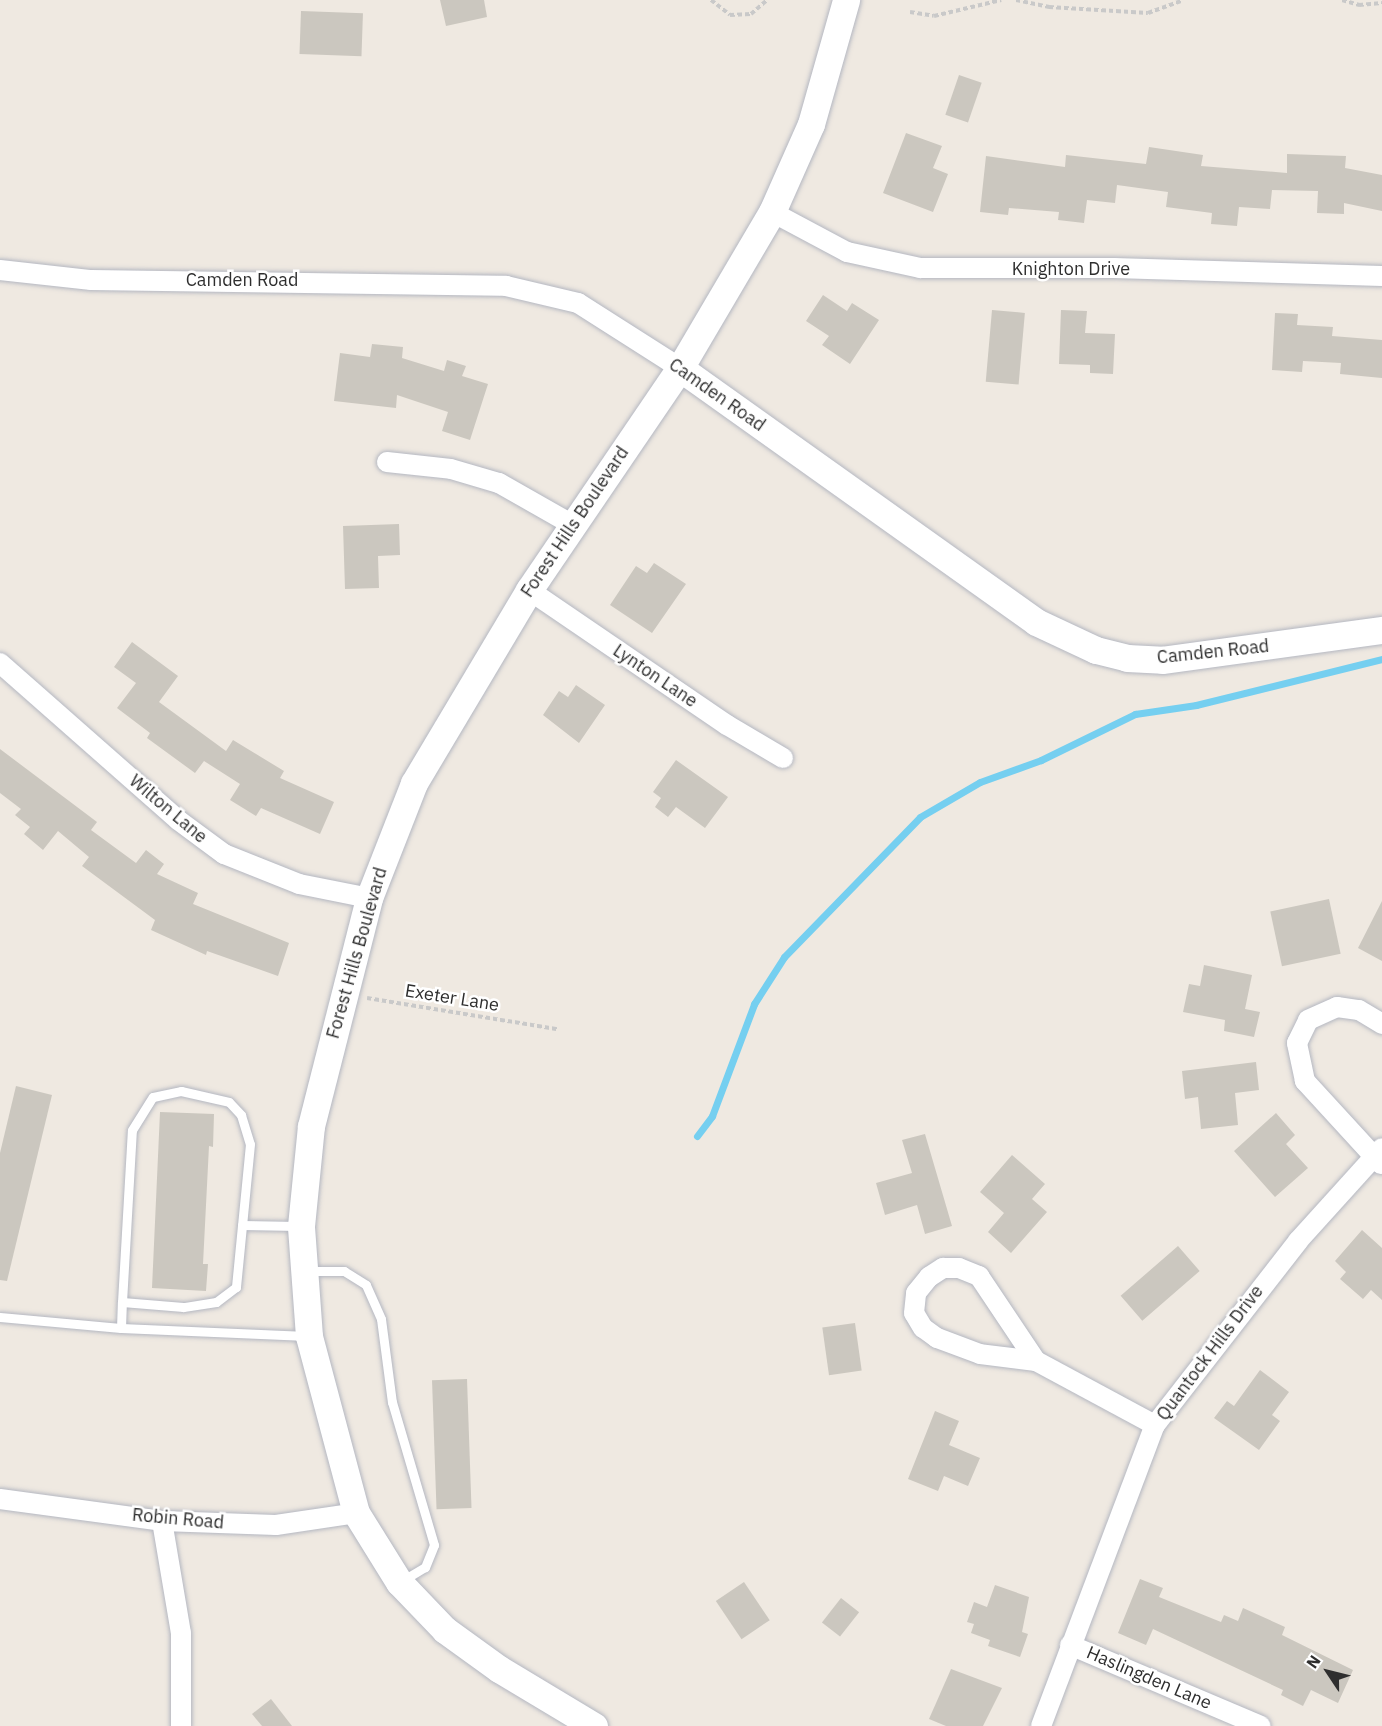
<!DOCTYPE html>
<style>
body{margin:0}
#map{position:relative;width:1382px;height:1726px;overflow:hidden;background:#efe9e1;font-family:"IBM Plex Sans",sans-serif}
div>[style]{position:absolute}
.stream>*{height:7px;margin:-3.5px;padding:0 3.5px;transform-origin:3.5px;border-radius:3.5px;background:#75cff0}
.building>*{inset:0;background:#cbc7bf;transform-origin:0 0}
.path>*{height:4px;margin-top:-2px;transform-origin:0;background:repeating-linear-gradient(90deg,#c9c9c9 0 4.5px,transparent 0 7.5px)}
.roads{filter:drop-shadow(0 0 2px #b4b7c1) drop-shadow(0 0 2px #b4b7c1)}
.lane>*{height:9px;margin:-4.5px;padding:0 4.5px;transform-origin:4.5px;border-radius:4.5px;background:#fff}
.street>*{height:20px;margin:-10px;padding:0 10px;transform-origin:10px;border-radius:10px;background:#fff}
.secondary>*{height:27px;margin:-13.5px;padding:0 13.5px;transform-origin:13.5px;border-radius:13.5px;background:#fff}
span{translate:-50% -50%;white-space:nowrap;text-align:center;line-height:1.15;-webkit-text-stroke:5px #fff;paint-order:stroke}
.street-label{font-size:18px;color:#2e2e2e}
.north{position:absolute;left:1298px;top:1642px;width:60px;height:60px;-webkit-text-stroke:4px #fff;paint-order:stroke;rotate:305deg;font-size:16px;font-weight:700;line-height:24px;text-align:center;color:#2e2e2e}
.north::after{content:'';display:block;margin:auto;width:21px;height:27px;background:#2e2e2e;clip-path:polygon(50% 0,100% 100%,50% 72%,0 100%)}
</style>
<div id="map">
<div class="stream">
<i style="left:697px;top:1136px;width:25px;rotate:-53deg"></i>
<i style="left:712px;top:1116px;width:120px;rotate:-69.4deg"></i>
<i style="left:754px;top:1004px;width:56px;rotate:-57.4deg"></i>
<i style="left:784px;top:957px;width:195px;rotate:-45.8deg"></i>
<i style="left:920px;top:817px;width:69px;rotate:-30.3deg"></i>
<i style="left:980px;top:782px;width:65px;rotate:-19.8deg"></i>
<i style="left:1041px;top:760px;width:105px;rotate:-26.1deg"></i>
<i style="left:1135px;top:714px;width:62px;rotate:-8.4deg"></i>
<i style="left:1196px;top:705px;width:192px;rotate:-13.9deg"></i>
</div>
<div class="building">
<i style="clip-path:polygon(440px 0,484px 0,487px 17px,446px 26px)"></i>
<i style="left:301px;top:11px;width:62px;height:43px;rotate:2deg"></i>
<i style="left:959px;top:75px;width:24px;height:42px;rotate:19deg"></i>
<i style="clip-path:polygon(906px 133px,942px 146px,933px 168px,948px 174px,933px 212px,883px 193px)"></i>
<i style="clip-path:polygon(1149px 147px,1203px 155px,1201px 166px,1287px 173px,1287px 154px,1346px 156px,1345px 168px,1382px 175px,1382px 211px,1344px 203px,1344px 214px,1317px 213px,1318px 191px,1272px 190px,1270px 209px,1239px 207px,1237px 226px,1211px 224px,1212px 213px,1166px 207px,1168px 192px,1117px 185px,1115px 203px,1087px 200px,1084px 223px,1058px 220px,1059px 212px,1009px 208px,1008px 215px,980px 212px,986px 156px,1065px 167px,1066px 155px,1146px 164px)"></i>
<i style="clip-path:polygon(823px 295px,847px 311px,852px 303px,879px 320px,850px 364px,822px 345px,829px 336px,806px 321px)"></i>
<i style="left:992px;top:310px;width:33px;height:72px;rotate:5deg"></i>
<i style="clip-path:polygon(1061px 310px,1087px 311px,1085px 333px,1115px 334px,1113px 374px,1090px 373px,1090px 365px,1059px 364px)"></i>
<i style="clip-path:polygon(1275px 313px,1298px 314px,1297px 325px,1333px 327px,1332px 336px,1382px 340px,1382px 378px,1340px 374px,1341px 363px,1303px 361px,1302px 372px,1272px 370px)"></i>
<i style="clip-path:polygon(372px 344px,403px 347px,402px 358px,444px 371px,447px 360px,466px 366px,462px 376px,488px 384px,470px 440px,442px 431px,448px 412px,397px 395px,396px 408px,334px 401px,340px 353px,370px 357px)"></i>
<i style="clip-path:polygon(399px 524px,400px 555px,378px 556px,379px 588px,345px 589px,343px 526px)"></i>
<i style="clip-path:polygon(654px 563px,686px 584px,652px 633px,610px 605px,636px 566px,647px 573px)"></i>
<i style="clip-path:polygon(132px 642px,178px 676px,159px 702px,226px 751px,233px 740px,284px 771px,280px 778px,334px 802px,320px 834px,261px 808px,256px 816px,230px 800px,240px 784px,204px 761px,195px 773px,147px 738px,150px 733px,117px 708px,136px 683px,114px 667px)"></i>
<i style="clip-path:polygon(576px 685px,605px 705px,579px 743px,543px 715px,559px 691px,568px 697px)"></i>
<i style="clip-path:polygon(0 749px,97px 822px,91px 830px,136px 863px,146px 850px,164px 864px,157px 874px,198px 893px,193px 904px,289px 943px,278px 976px,207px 951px,206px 955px,151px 930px,155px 920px,82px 866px,89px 857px,58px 831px,43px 850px,24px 834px,30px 827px,15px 815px,21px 809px,0 793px)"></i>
<i style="clip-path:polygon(676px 760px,728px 797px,705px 828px,676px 807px,668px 817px,655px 807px,661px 798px,653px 792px)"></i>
<i style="left:1329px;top:899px;width:56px;height:60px;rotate:78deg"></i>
<i style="clip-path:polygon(1382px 901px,1382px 961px,1358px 948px)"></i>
<i style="clip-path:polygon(1204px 965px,1252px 975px,1245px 1009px,1260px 1012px,1254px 1037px,1224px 1031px,1225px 1020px,1183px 1012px,1189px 984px,1200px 986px)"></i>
<i style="clip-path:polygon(1256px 1062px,1259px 1090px,1235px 1093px,1238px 1125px,1201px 1129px,1198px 1097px,1185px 1099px,1182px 1071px)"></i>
<i style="clip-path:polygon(16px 1086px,52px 1095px,7px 1281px,0 1280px,0 1153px)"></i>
<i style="clip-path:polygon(160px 1112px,214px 1114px,213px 1147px,209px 1146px,203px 1264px,208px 1264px,206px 1291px,152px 1288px)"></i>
<i style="clip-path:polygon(1276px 1113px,1295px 1135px,1286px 1144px,1308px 1168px,1275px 1197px,1234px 1151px)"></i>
<i style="clip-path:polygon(925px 1134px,952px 1226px,925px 1234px,917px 1205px,885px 1215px,876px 1183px,912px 1173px,902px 1140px)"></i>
<i style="clip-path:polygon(1012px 1155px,1045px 1184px,1032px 1199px,1047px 1212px,1011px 1253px,988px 1232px,1004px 1213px,980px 1192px)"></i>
<i style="clip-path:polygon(1362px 1230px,1382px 1248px,1382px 1300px,1371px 1290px,1363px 1299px,1340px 1279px,1346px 1272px,1335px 1261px)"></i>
<i style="left:1178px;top:1246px;width:33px;height:76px;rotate:49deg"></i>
<i style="left:855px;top:1323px;width:48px;height:33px;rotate:82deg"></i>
<i style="clip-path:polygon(1260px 1370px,1289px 1392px,1272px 1415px,1280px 1421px,1259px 1450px,1214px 1418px,1227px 1401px,1234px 1406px)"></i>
<i style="left:467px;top:1379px;width:129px;height:35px;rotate:88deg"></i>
<i style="clip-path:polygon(935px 1411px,959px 1421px,949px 1445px,980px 1458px,968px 1486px,944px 1476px,938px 1491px,908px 1479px)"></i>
<i style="clip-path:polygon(1140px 1579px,1163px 1588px,1159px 1597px,1221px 1622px,1224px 1615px,1238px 1621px,1243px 1608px,1285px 1627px,1282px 1635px,1353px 1670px,1338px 1703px,1311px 1690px,1303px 1706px,1281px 1695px,1283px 1690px,1153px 1629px,1146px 1645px,1118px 1633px)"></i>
<i style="left:744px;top:1582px;width:46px;height:34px;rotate:56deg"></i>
<i style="clip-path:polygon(995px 1585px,1029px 1597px,1022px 1632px,1028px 1634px,1020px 1657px,988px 1646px,990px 1640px,971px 1633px,974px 1624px,967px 1622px,974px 1602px,987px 1607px)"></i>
<i style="left:841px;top:1598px;width:23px;height:31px;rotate:38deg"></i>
<i style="clip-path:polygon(951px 1669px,1002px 1688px,983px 1726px,946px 1726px,929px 1719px)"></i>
<i style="clip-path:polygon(271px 1699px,292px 1726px,262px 1726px,252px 1714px)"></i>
</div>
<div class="path">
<i style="left:711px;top:0;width:24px;rotate:38deg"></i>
<i style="left:730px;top:15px;width:21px;rotate:-3deg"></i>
<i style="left:751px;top:14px;width:21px;rotate:-41deg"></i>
<i style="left:1016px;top:0;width:34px;rotate:12deg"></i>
<i style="left:1049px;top:7px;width:99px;rotate:3.5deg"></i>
<i style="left:1148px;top:13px;width:37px;rotate:-20deg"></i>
<i style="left:1342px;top:0;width:18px;rotate:16deg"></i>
<i style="left:1359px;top:5px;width:23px;rotate:-5deg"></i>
<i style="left:910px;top:12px;width:24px;rotate:9deg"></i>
<i style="left:934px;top:16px;width:69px;rotate:-13.4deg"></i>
<i style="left:367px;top:998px;width:193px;rotate:9.3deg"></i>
</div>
<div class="roads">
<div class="lane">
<i style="left:242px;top:1225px;width:56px;rotate:1deg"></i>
<i style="left:308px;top:1271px;width:36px"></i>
<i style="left:344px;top:1271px;width:26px;rotate:32deg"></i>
<i style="left:366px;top:1285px;width:37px;rotate:66deg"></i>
<i style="left:381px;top:1319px;width:84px;rotate:82.5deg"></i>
<i style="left:392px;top:1402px;width:149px;rotate:73.6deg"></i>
<i style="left:434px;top:1545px;width:24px;rotate:112deg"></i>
<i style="left:425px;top:1567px;width:26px;rotate:149deg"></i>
<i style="left:0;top:1317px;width:121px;rotate:5.2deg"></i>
<i style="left:121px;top:1328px;width:186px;rotate:2.5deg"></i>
<i style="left:121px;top:1328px;width:26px;rotate:-88deg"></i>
<i style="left:122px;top:1302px;width:172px;rotate:-86.7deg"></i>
<i style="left:132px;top:1130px;width:39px;rotate:-58deg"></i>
<i style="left:153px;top:1097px;width:29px;rotate:-12deg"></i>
<i style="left:181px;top:1091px;width:49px;rotate:12.9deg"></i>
<i style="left:229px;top:1102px;width:18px;rotate:47deg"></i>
<i style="left:241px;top:1115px;width:30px;rotate:73deg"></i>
<i style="left:250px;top:1144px;width:144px;rotate:95.6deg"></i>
<i style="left:236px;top:1287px;width:25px;rotate:143deg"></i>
<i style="left:216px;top:1302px;width:33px;rotate:171deg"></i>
<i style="left:183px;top:1307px;width:61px;rotate:-175.3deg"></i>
</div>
<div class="street">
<i style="left:772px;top:212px;width:85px;rotate:28.1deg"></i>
<i style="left:847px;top:252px;width:75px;rotate:12.4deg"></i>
<i style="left:920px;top:268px;width:194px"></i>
<i style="left:1114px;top:268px;width:268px;rotate:1.7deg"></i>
<i style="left:0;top:270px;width:92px;rotate:6.3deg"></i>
<i style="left:91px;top:280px;width:415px;rotate:0.8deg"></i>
<i style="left:506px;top:286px;width:74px;rotate:13.3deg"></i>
<i style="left:578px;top:303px;width:121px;rotate:32.5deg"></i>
<i style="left:387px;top:462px;width:64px;rotate:6.2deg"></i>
<i style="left:451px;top:469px;width:50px;rotate:16.3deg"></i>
<i style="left:499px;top:483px;width:85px;rotate:29.6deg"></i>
<i style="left:529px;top:590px;width:240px;rotate:34.3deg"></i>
<i style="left:727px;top:725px;width:65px;rotate:30.5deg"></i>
<i style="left:0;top:663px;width:237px;rotate:41.4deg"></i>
<i style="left:178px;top:820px;width:57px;rotate:36.5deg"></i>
<i style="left:224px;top:854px;width:81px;rotate:21.8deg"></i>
<i style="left:299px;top:884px;width:71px;rotate:11.3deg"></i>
<i style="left:1381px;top:1164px;width:113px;rotate:-132.5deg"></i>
<i style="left:1305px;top:1081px;width:39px;rotate:-102deg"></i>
<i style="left:1297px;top:1043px;width:25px;rotate:-64deg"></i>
<i style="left:1308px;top:1020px;width:32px;rotate:-24deg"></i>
<i style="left:1337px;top:1007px;width:22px;rotate:8deg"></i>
<i style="left:1359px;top:1010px;width:27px;rotate:31deg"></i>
<i style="left:1036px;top:1361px;width:56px;rotate:-172.9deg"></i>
<i style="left:980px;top:1354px;width:46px;rotate:-159.6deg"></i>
<i style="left:937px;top:1338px;width:17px;rotate:-144deg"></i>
<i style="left:923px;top:1328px;width:17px;rotate:-121deg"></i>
<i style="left:914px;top:1313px;width:20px;rotate:-84deg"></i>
<i style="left:916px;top:1293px;width:21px;rotate:-51deg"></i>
<i style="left:929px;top:1277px;width:17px;rotate:-33deg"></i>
<i style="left:943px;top:1268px;width:16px"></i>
<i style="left:959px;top:1268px;width:22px;rotate:22deg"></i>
<i style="left:979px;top:1276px;width:102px;rotate:56.2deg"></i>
<i style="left:1036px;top:1361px;width:135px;rotate:28.3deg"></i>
<i style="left:0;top:1499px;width:163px;rotate:7.7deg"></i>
<i style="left:162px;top:1521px;width:114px;rotate:2deg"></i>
<i style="left:276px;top:1525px;width:81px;rotate:-8.5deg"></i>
<i style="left:162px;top:1521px;width:114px;rotate:80.4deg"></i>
<i style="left:181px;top:1633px;width:93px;rotate:90deg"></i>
<i style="left:1070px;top:1645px;width:207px;rotate:23deg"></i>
<i style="left:1041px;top:1726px;width:322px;rotate:-69.3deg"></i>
<i style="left:1155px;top:1425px;width:233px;rotate:-52.1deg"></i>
<i style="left:1298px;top:1241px;width:125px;rotate:-47.9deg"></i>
</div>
<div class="secondary">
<i style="left:680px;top:368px;width:437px;rotate:35.5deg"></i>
<i style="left:1036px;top:622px;width:66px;rotate:25deg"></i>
<i style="left:1096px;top:650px;width:32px;rotate:14deg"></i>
<i style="left:1127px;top:658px;width:35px;rotate:3deg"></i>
<i style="left:1162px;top:660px;width:222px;rotate:-7.8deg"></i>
<i style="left:594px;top:1726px;width:111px;rotate:-149deg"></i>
<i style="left:499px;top:1669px;width:67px;rotate:-144.2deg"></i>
<i style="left:445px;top:1630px;width:66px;rotate:-133.8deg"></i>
<i style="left:399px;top:1582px;width:81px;rotate:-121.9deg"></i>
<i style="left:356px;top:1513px;width:183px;rotate:-104.9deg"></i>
<i style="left:309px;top:1336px;width:110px;rotate:-94.2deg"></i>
<i style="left:301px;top:1226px;width:100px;rotate:-84.3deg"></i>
<i style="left:311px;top:1126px;width:235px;rotate:-75.7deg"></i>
<i style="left:369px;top:898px;width:123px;rotate:-68.6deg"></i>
<i style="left:414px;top:783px;width:225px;rotate:-59.2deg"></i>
<i style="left:529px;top:590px;width:268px;rotate:-55.8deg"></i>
<i style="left:680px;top:368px;width:181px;rotate:-59.5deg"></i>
<i style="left:772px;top:212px;width:96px;rotate:-66.1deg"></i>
<i style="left:811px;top:124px;width:129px;rotate:-74.2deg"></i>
</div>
</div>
<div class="street-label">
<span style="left:1071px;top:269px">Knighton Drive</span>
<span style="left:242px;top:280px">Camden Road</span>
<span style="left:717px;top:395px;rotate:35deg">Camden Road</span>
<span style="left:575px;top:522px;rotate:-56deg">Forest Hills Boulevard</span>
<span style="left:1213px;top:652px;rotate:-6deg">Camden Road</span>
<span style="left:655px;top:676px;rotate:34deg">Lynton Lane</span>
<span style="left:168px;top:809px;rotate:40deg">Wilton Lane</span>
<span style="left:357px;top:953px;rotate:-74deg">Forest Hills Boulevard</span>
<span style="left:452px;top:998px;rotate:9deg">Exeter Lane</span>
<span style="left:1210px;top:1353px;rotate:-53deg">Quantock Hills Drive</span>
<span style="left:178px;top:1519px;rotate:5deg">Robin Road</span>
<span style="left:1149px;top:1678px;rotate:23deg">Haslingden Lane</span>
</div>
<div class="north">N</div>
</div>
